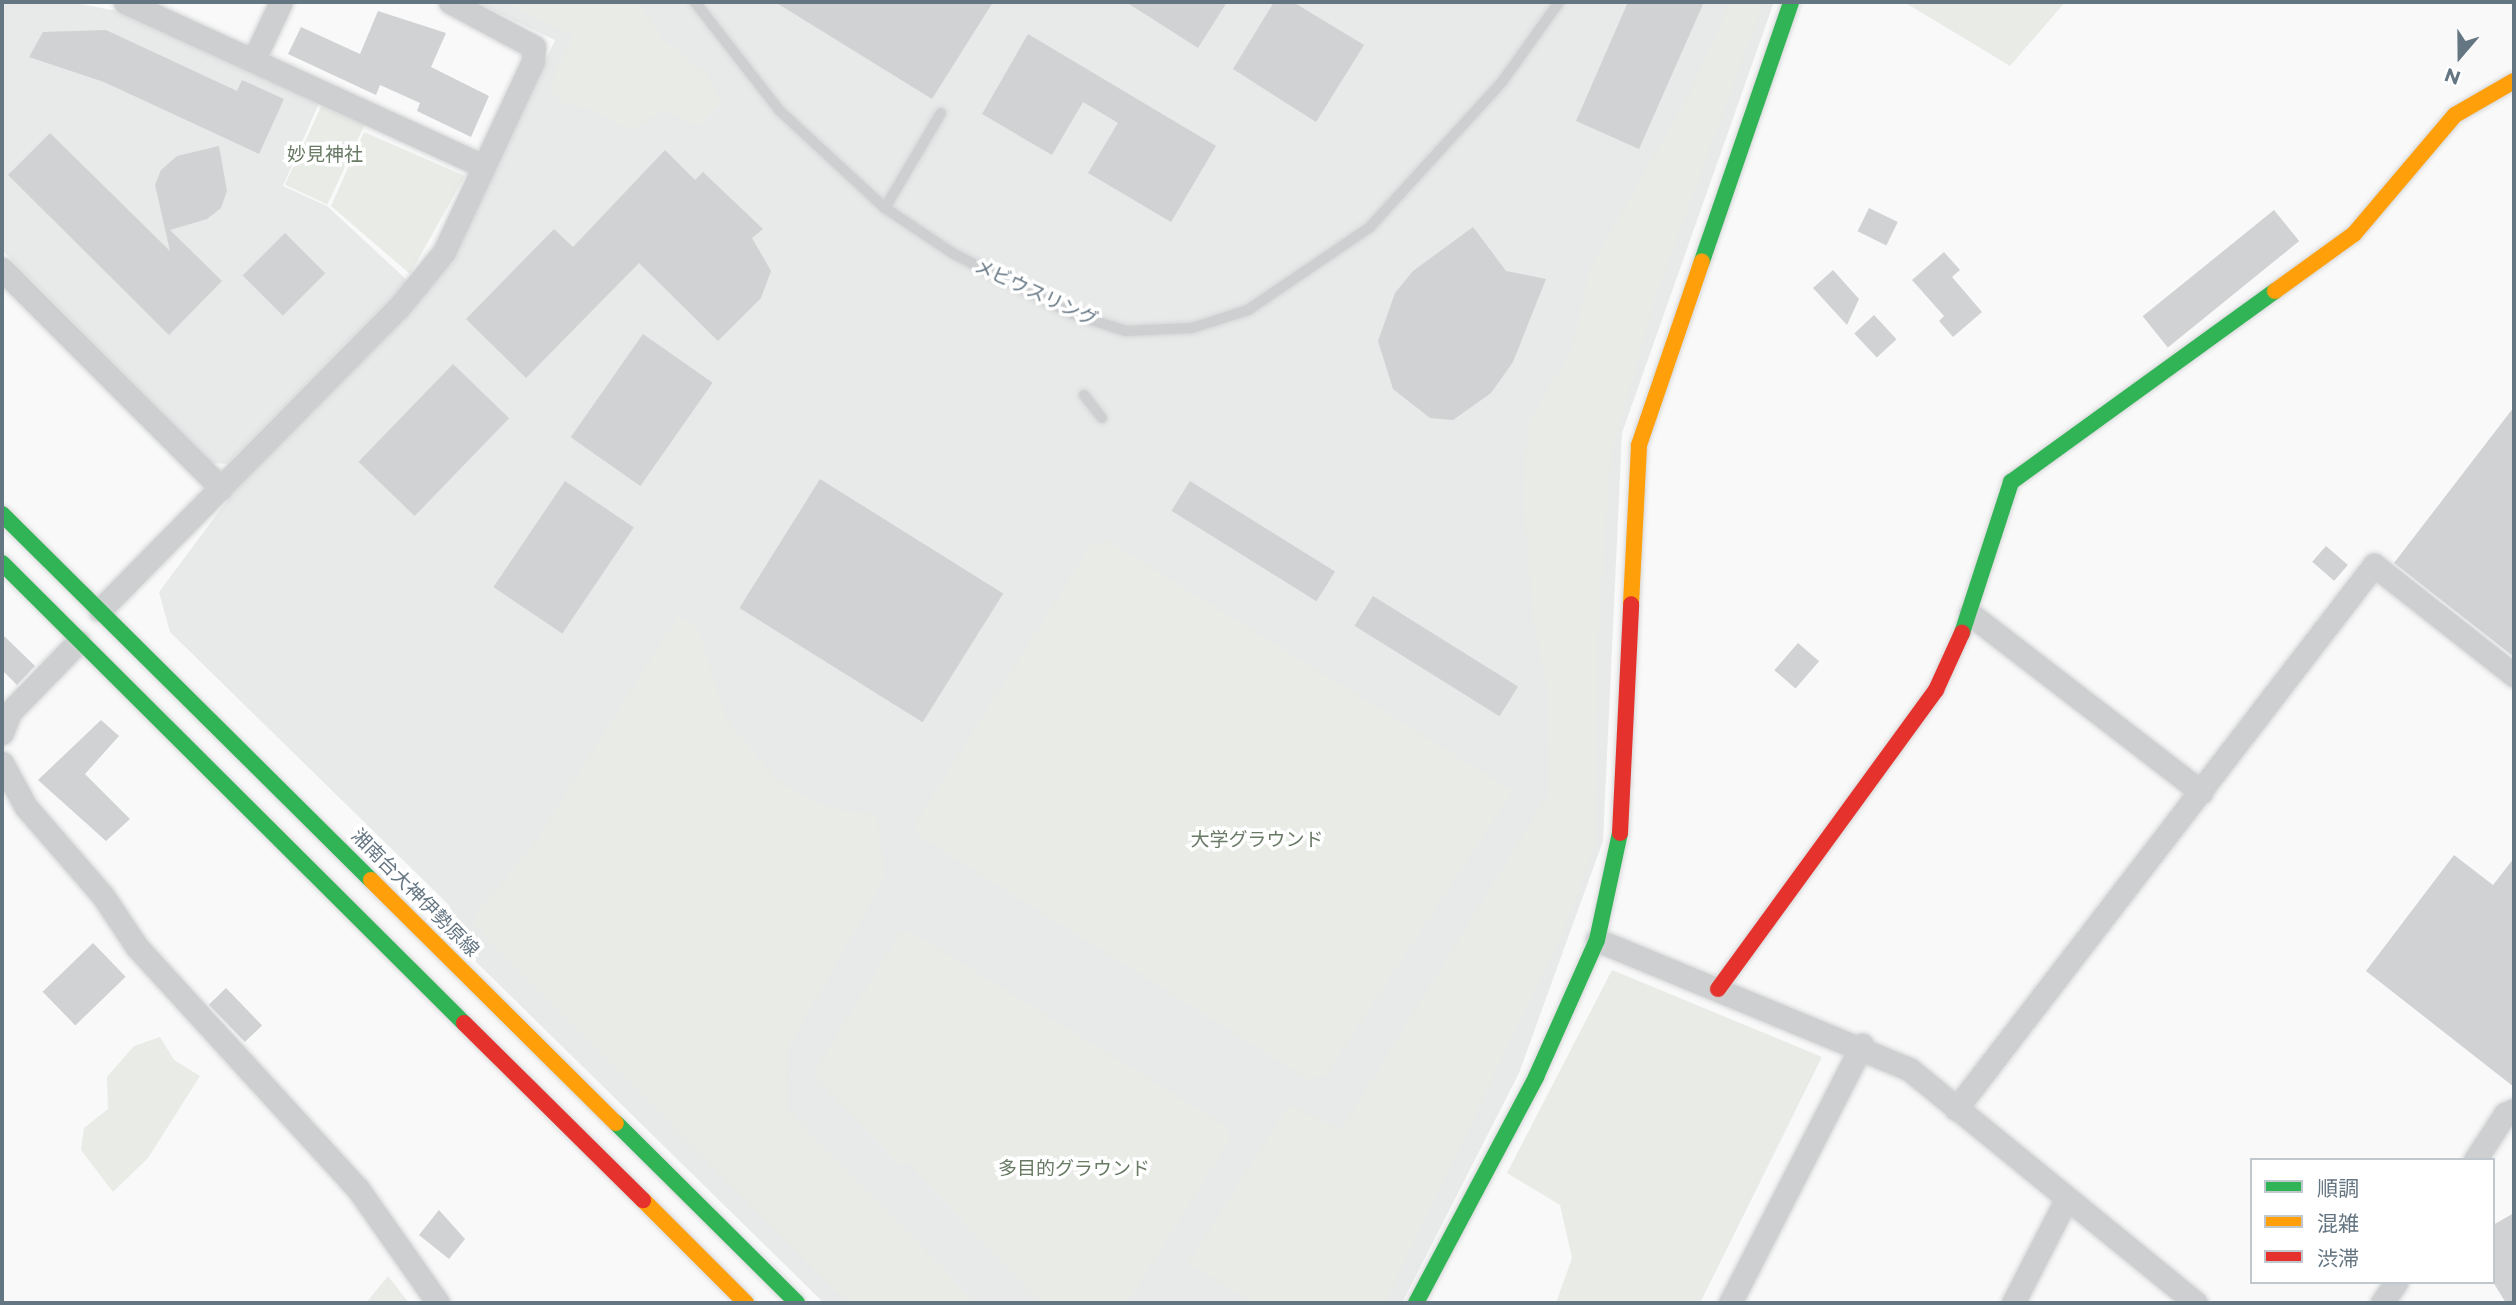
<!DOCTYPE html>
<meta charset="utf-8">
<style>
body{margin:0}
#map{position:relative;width:2516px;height:1305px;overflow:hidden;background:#f9f9f9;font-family:Montserrat,"Noto Sans JP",sans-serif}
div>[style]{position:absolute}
.built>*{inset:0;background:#e8e9e9}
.green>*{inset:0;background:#e8ebe6;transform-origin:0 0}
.building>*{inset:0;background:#d0d2d3;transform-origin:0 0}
.roads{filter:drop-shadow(0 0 2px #d5d6d7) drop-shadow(0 0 2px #d5d6d7)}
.lane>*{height:10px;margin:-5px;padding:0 5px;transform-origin:5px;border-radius:5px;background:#cecfd0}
.street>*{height:23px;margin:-11.5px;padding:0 11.5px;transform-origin:11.5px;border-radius:11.5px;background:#cecfd0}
.fast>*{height:16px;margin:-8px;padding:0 8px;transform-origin:8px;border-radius:8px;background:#30b455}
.slow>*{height:16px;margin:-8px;padding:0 8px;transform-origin:8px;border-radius:8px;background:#ff9f0a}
.jam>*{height:16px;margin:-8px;padding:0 8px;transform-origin:8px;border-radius:8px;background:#e5322d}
span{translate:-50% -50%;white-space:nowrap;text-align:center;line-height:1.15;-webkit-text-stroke:7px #fff;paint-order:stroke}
.park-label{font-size:19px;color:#687a64}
.street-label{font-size:19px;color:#657683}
.frame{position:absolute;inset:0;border:4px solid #657683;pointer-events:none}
.legend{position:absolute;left:2250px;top:1158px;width:245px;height:126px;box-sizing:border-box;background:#fff;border:2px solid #c1c8cd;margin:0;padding:9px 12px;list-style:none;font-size:21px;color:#657683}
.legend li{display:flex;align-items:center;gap:14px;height:35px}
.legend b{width:35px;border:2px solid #c1c8cd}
.north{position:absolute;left:2425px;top:21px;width:70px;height:70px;-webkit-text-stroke:5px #fff;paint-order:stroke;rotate:200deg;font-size:19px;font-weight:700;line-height:28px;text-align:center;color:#657683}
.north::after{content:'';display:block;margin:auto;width:24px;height:32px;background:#657683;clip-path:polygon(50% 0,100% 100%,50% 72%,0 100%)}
</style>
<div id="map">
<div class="built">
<i style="clip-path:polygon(70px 2px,122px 12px,319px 103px,283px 186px,327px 206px,408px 281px,227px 464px,212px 463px,2px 250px,2px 3px)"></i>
<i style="clip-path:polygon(476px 2px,1774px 2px,1622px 433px,1603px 841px,1519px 1073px,1402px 1303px,824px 1303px,475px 961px,449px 905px,170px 632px,159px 592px,229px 498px,454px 261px,555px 40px)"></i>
</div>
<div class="green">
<i style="clip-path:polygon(502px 2px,638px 2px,664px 40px,707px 75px,721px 104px,699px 126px,665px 110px,630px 131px,588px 108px,565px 104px,552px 93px,554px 75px,574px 36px)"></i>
<i style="clip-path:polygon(1730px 2px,1764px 2px,1656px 295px,1611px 456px,1599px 612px,1595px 845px,1566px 925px,1385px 1303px,1253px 1303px,1188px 1263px,1289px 1105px,1341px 1130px,1549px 793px,1547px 691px,1533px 619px,1523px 493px,1528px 423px,1572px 349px,1590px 268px,1689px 95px)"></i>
<i style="clip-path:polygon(1904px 2px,2065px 2px,2010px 66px)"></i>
<i style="left:322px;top:105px;width:47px;height:88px;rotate:25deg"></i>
<i style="clip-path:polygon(364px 132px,465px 176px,410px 274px,331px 206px)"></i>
<i style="clip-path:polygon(1108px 541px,1513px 791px,1325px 1076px,1309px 1080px,918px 835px,915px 824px,1091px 545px)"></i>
<i style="clip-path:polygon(678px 616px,698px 628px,727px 720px,777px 780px,821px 805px,877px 816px,885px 878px,786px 1052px,787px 1109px,976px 1303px,847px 1303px,471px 921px,537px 839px)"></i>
<i style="clip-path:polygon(910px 931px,1227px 1127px,1231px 1138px,1127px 1303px,1041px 1303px,907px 1162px,900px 1166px,813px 1074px,900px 933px)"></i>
<i style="clip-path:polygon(1612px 970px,1822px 1057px,1700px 1303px,1556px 1303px,1572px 1258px,1560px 1205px,1507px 1173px)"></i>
<i style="clip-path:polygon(160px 1037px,174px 1060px,200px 1076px,148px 1158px,113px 1192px,81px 1150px,84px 1128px,108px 1109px,107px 1077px,134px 1046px)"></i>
<i style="clip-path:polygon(388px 1276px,409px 1303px,366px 1303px)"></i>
</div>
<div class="building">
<i style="clip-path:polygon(775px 2px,993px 2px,932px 99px)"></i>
<i style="clip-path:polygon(1126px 2px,1227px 2px,1198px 48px)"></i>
<i style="clip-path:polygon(1274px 2px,1293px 2px,1364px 45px,1316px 122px,1233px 69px)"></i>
<i style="clip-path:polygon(1628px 2px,1704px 2px,1639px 149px,1576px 121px)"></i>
<i style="clip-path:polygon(378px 11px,446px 33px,431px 67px,489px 96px,471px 137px,417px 111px,420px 103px,380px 85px,376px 95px,288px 54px,301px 27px,360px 54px)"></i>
<i style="clip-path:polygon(106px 30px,237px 91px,242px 80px,284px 99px,259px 154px,104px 82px,29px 57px,43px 32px)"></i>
<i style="clip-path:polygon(1028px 34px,1216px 146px,1171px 222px,1088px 173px,1118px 123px,1083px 102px,1052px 155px,982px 114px)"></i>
<i style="clip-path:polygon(50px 133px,170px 251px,155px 185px,161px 170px,177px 156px,219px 146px,227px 191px,221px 208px,207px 219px,170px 230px,222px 281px,169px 335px,8px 175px)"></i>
<i style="clip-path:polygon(665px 150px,695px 180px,703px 172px,763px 229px,752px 238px,771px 271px,761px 298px,718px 341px,639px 263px,526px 378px,466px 319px,554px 229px,573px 247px)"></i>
<i style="left:1869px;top:208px;width:32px;height:26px;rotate:26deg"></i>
<i style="left:2274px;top:210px;width:40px;height:169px;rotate:51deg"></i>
<i style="clip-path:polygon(1473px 227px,1506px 271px,1546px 279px,1513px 362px,1491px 393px,1453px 420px,1430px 418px,1393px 389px,1378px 341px,1395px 293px,1413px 271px)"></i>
<i style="left:285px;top:233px;width:57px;height:60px;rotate:45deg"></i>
<i style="clip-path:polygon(1944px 252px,1960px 270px,1952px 277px,1982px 312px,1953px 337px,1939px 321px,1944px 316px,1912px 280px)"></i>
<i style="clip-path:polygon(1833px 270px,1859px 299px,1847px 325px,1813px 288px)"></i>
<i style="left:1874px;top:315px;width:33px;height:27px;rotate:47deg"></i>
<i style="left:643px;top:334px;width:85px;height:126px;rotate:35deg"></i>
<i style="left:453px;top:364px;width:78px;height:136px;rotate:44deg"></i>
<i style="clip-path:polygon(2514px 407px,2514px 657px,2394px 563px)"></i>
<i style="left:820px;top:479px;width:216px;height:152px;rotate:32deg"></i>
<i style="left:565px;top:481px;width:83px;height:128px;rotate:34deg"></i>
<i style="left:1190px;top:481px;width:171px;height:35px;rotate:32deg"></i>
<i style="left:2326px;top:546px;width:29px;height:21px;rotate:41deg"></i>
<i style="left:1373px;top:596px;width:171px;height:35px;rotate:32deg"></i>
<i style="clip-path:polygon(2px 634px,35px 666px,17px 685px,2px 670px)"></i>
<i style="left:1798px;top:643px;width:28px;height:36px;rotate:41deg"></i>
<i style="clip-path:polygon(101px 720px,119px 736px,85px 774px,130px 819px,106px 841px,38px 780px)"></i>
<i style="clip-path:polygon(2454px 855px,2493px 885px,2514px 858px,2514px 1087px,2366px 971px)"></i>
<i style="left:93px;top:943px;width:47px;height:70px;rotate:46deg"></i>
<i style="left:226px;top:988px;width:52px;height:24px;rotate:46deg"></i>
<i style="clip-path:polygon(439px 1210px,465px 1239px,449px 1259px,419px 1235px)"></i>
<i style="clip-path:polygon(2514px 1213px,2514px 1303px,2506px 1303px,2493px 1282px,2493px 1225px)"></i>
</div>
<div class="roads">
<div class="lane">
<i style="left:695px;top:2px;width:137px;rotate:52.1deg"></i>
<i style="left:779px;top:110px;width:144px;rotate:42.8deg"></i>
<i style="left:885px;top:208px;width:83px;rotate:33.7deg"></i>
<i style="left:954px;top:254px;width:133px;rotate:26.8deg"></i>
<i style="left:1073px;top:314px;width:56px;rotate:17.8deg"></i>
<i style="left:1126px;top:331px;width:66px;rotate:-2.6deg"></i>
<i style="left:1192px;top:328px;width:59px;rotate:-17.8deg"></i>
<i style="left:1248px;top:310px;width:148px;rotate:-34.2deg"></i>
<i style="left:1370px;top:227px;width:196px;rotate:-47.7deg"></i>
<i style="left:1502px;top:82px;width:98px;rotate:-54.5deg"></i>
<i style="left:885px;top:208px;width:110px;rotate:-59.5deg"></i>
<i style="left:1084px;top:395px;width:29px;rotate:52deg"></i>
</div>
<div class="street">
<i style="left:125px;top:2px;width:395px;rotate:24.6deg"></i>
<i style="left:254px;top:59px;width:63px;rotate:-64.7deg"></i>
<i style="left:2px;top:269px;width:310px;rotate:45deg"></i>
<i style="left:100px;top:610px;width:426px;rotate:-45.4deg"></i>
<i style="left:399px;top:307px;width:71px;rotate:-50.7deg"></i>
<i style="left:444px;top:252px;width:211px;rotate:-65deg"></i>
<i style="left:533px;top:61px;width:14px;rotate:-86deg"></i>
<i style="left:534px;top:47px;width:95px;rotate:-151.8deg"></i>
<i style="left:1970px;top:614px;width:292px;rotate:37.6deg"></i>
<i style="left:2px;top:733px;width:22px;rotate:-69deg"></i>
<i style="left:10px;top:712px;width:98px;rotate:-45.8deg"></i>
<i style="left:2px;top:763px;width:50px;rotate:61.4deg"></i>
<i style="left:26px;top:807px;width:118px;rotate:49.1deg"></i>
<i style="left:103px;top:896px;width:61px;rotate:56.3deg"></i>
<i style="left:137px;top:947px;width:328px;rotate:47.6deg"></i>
<i style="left:358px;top:1189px;width:139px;rotate:54.9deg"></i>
<i style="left:1597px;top:940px;width:338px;rotate:22.5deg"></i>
<i style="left:1909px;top:1069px;width:370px;rotate:39.2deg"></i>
<i style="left:1956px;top:1109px;width:686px;rotate:-52.46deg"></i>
<i style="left:2374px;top:565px;width:178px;rotate:38.2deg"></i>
<i style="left:2475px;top:1160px;width:55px;rotate:-56.9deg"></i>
<i style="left:2505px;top:1114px;width:10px;rotate:-24deg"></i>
<i style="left:1730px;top:1303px;width:290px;rotate:-62.9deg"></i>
<i style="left:2013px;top:1303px;width:116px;rotate:-62.8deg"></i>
<i style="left:2382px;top:1303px;width:25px;rotate:-56deg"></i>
</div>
<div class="fast">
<i style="left:1702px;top:261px;width:274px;rotate:-71deg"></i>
<i style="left:2px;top:514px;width:520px;rotate:44.77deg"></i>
<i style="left:2px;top:563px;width:652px;rotate:44.88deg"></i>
<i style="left:1962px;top:633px;width:159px;rotate:-72deg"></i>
<i style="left:2011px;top:482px;width:326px;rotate:-35.9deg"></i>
<i style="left:616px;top:1123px;width:255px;rotate:44.8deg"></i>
<i style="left:1416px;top:1303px;width:256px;rotate:-62deg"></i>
<i style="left:1536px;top:1077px;width:150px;rotate:-66deg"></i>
<i style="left:1597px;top:940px;width:109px;rotate:-77.9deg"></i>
</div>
<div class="slow">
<i style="left:2275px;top:291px;width:97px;rotate:-35.8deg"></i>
<i style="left:2354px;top:234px;width:156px;rotate:-49.7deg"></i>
<i style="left:2455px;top:115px;width:68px;rotate:-30deg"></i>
<i style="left:1631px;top:604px;width:159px;rotate:-87.1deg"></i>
<i style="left:1639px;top:445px;width:194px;rotate:-71.1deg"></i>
<i style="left:371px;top:880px;width:345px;rotate:44.8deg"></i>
<i style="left:643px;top:1200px;width:146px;rotate:45deg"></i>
</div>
<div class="jam">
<i style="left:1620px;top:833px;width:229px;rotate:-87.2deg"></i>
<i style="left:1718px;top:989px;width:370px;rotate:-53.9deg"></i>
<i style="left:1936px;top:690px;width:63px;rotate:-65.5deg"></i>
<i style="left:464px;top:1023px;width:252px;rotate:44.7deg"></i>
</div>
</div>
<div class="park-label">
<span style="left:325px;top:155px">妙見神社</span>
<span style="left:1257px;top:840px">大学グラウンド</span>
<span style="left:1074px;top:1169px">多目的グラウンド</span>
</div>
<div class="street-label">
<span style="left:1036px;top:293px;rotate:25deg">メビウスリング</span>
<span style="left:415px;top:893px;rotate:45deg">湘南台大神伊勢原線</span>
</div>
<div class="frame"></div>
<ul class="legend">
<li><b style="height:9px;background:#30b455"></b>順調</li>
<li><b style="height:9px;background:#ff9f0a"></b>混雑</li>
<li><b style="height:9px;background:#e5322d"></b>渋滞</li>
</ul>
<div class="north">N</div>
</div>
